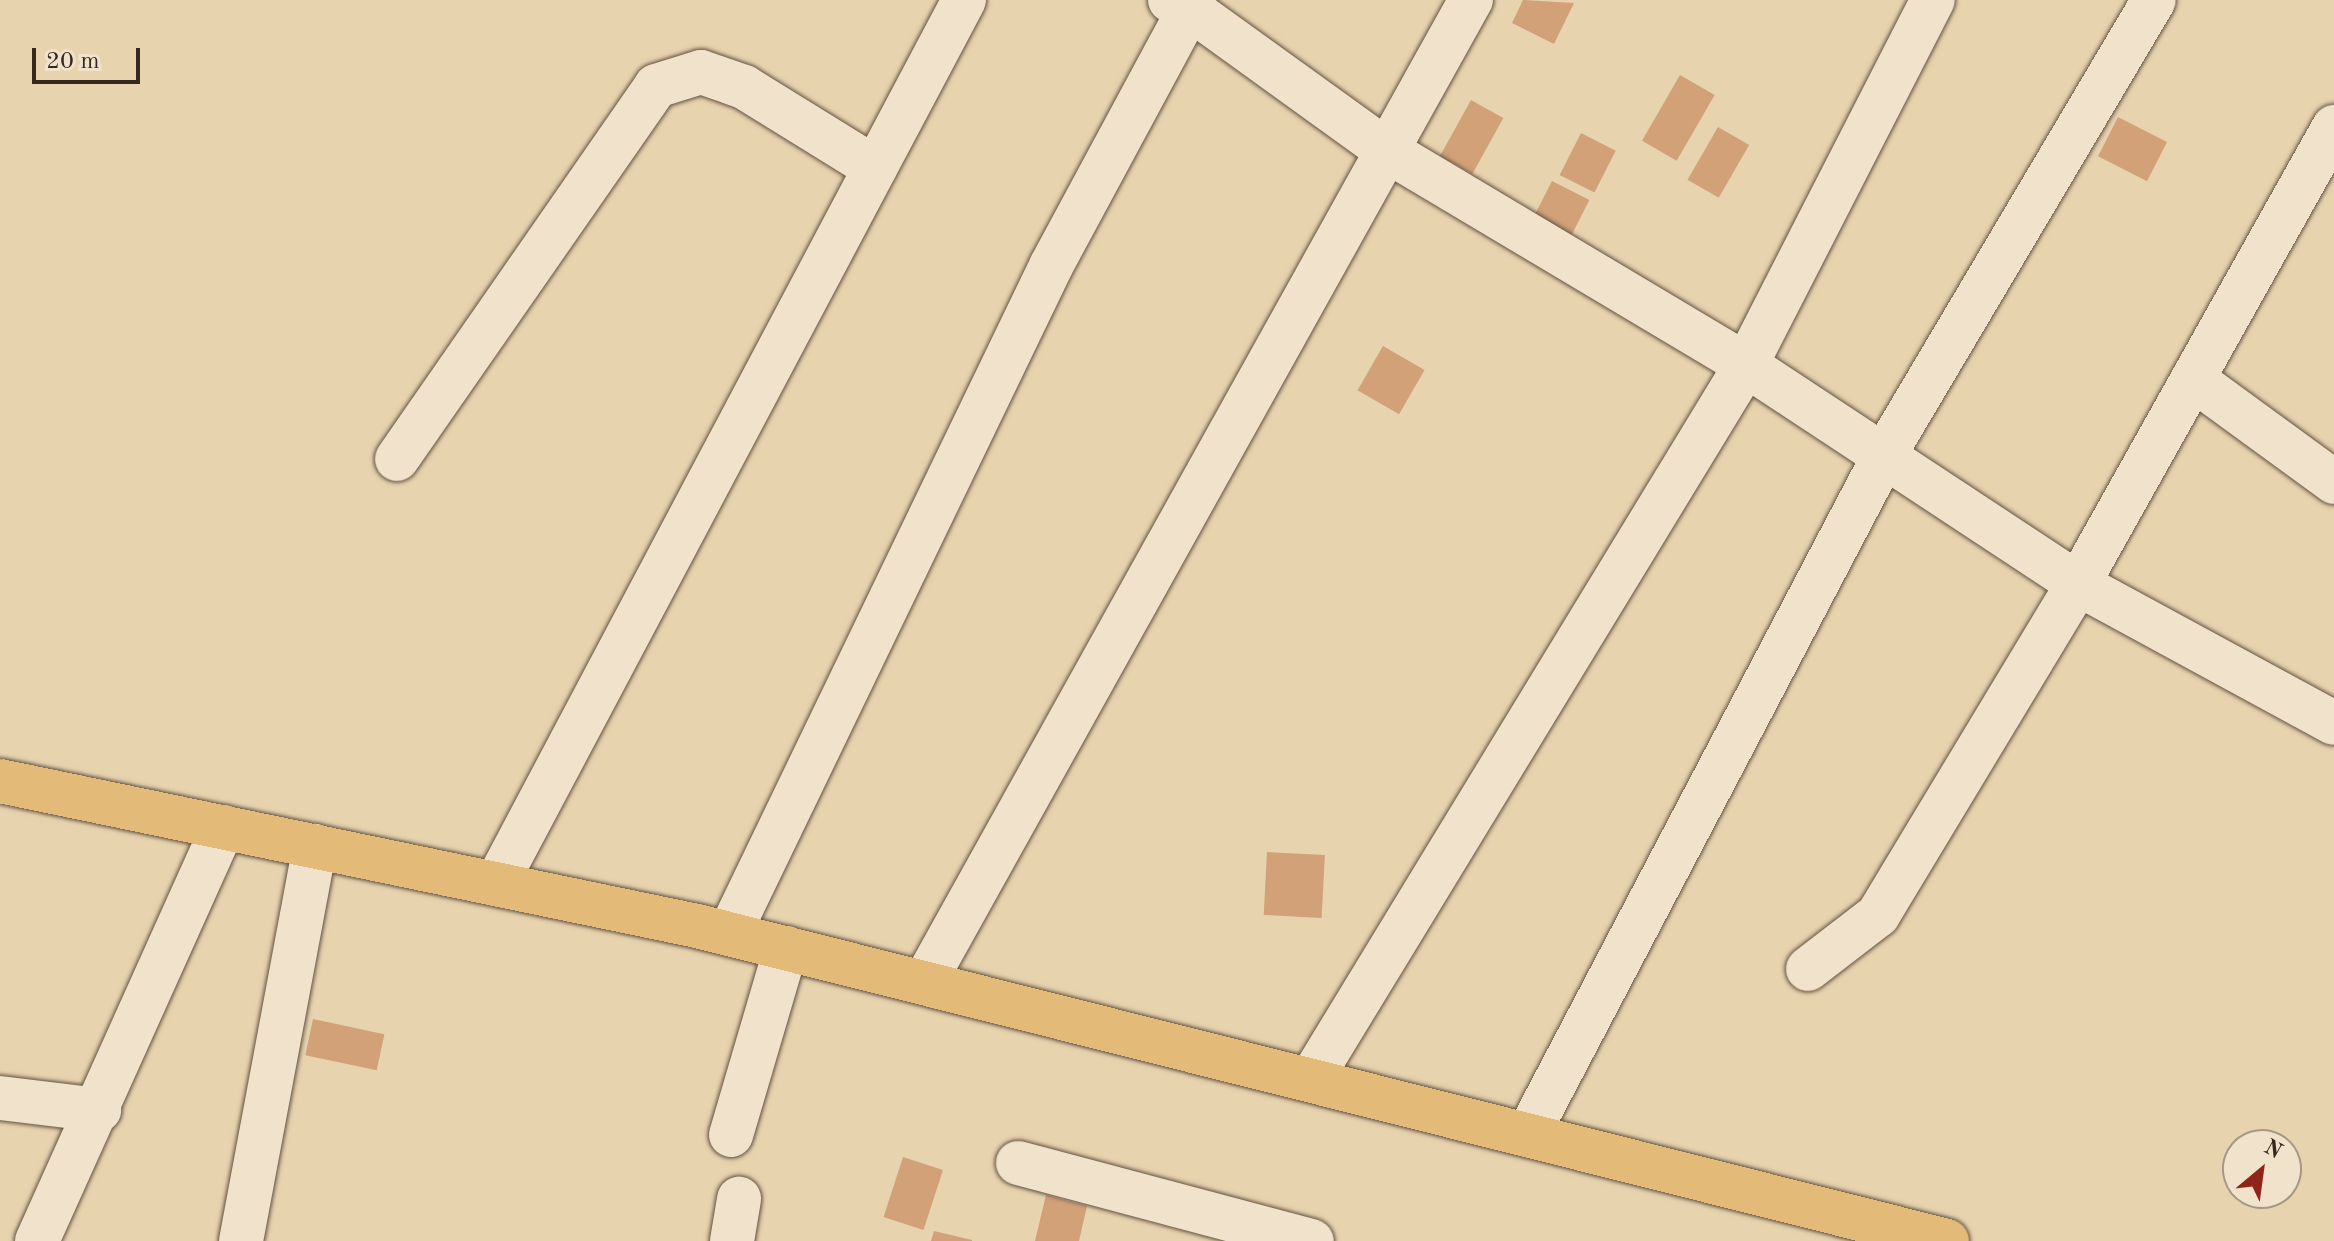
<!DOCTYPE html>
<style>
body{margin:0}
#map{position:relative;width:2334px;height:1241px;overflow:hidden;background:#e8d3af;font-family:"Old Standard TT",serif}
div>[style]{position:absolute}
.building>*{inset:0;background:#d2a178;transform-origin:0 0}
.roads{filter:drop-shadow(0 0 2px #625341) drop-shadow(0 0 2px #625341)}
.minor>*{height:44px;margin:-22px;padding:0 22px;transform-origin:22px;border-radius:22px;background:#f0e2cb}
.major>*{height:44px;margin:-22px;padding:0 22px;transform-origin:22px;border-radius:22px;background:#e4ba78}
span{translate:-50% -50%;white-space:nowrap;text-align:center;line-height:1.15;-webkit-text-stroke:6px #f0e2cb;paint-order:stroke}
.north{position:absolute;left:2222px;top:1129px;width:80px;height:80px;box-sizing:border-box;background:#f0e2cb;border:2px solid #a69885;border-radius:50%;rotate:29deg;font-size:22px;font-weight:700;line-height:32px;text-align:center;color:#36281c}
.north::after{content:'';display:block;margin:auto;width:28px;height:36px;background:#8f2418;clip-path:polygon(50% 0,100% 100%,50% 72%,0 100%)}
.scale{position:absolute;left:32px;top:48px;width:108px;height:36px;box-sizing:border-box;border:4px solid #36281c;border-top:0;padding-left:10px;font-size:24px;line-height:28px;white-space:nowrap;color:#36281c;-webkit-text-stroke:6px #f0e2cb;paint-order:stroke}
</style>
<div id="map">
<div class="building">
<i style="clip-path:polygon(1523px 0,1574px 3px,1554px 44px,1512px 23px)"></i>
<i style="left:1680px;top:75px;width:40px;height:76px;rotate:30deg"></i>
<i style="left:1471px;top:100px;width:37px;height:64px;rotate:29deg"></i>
<i style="left:2118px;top:117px;width:55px;height:44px;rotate:27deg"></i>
<i style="left:1718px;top:127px;width:36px;height:61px;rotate:30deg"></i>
<i style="left:1581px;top:133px;width:39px;height:47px;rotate:27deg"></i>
<i style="left:1552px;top:181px;width:42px;height:39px;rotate:27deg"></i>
<i style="left:1383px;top:346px;width:48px;height:51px;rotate:30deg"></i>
<i style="left:1267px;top:852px;width:58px;height:63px;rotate:3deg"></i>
<i style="left:313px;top:1019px;width:73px;height:37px;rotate:12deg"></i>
<i style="left:903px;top:1157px;width:42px;height:63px;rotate:18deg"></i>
<i style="clip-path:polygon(1046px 1195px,1087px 1206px,1079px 1241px,1035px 1241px)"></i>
<i style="clip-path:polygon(934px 1231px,972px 1240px,972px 1241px,931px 1241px)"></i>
</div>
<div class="roads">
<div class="minor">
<i style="left:1170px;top:0;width:21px;rotate:23deg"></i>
<i style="left:1189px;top:8px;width:243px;rotate:35.8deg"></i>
<i style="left:1386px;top:150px;width:419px;rotate:30.8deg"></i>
<i style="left:1746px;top:365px;width:398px;rotate:33.4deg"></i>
<i style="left:2078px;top:584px;width:291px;rotate:28.5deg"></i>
<i style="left:2193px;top:379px;width:175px;rotate:36.1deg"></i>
<i style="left:397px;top:459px;width:454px;rotate:-55.2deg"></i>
<i style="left:656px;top:86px;width:47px;rotate:-17.3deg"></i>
<i style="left:701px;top:72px;width:46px;rotate:19.2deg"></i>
<i style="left:744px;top:87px;width:154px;rotate:31.7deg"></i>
<i style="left:496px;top:884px;width:1000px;rotate:-62.1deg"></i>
<i style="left:729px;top:934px;width:742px;rotate:-64.26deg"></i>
<i style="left:1051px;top:266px;width:302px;rotate:-61.7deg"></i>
<i style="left:1808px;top:969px;width:88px;rotate:-37.6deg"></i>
<i style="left:1878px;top:915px;width:387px;rotate:-58.9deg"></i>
<i style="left:2078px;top:584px;width:524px;rotate:-60.74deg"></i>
<i style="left:924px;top:983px;width:1125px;rotate:-60.91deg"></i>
<i style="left:1311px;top:1079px;width:836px;rotate:-58.65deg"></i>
<i style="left:1746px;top:365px;width:410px;rotate:-62.9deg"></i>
<i style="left:0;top:1098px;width:100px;rotate:6.9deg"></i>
<i style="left:1528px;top:1134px;width:770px;rotate:-62.3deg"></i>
<i style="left:1886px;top:452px;width:525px;rotate:-59.34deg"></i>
<i style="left:731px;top:1135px;width:195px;rotate:-73.6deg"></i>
<i style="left:1018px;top:1163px;width:304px;rotate:14.9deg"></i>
<i style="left:37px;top:1241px;width:454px;rotate:-65.8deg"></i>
<i style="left:241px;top:1241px;width:402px;rotate:-79.4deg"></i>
<i style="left:732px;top:1241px;width:43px;rotate:-80.5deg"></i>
</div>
<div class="major">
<i style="left:0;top:781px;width:712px;rotate:11.75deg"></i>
<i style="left:697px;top:926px;width:1289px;rotate:14.14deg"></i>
</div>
</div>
<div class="north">N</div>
<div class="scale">20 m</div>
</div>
